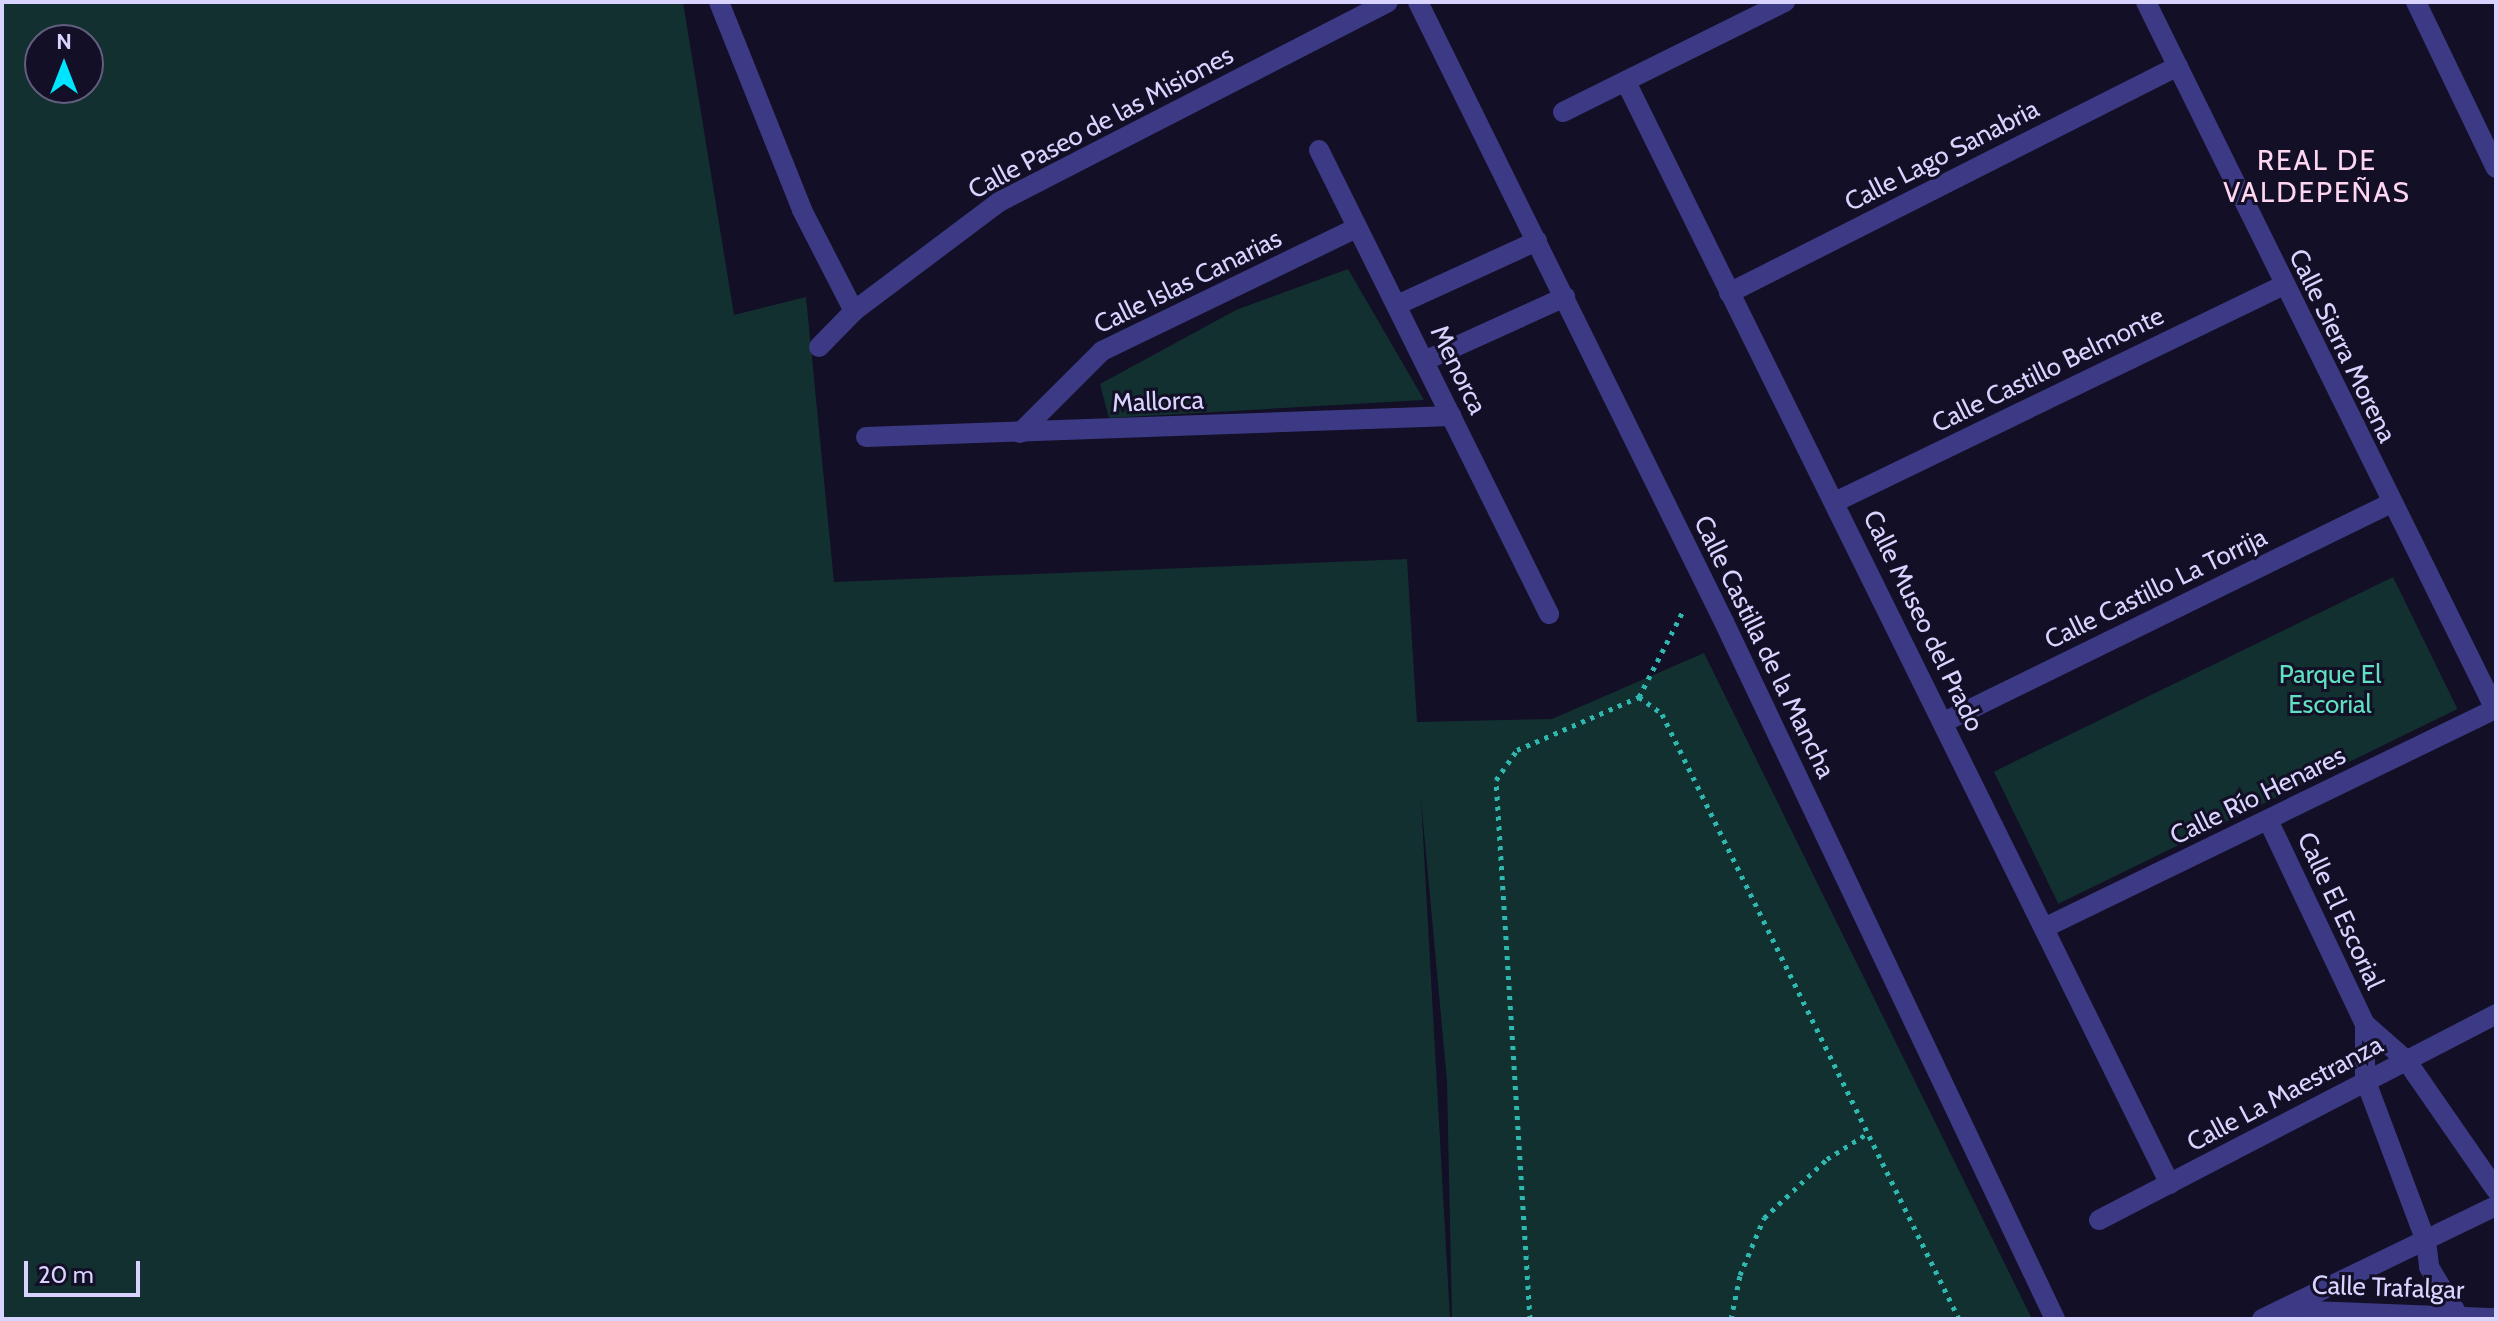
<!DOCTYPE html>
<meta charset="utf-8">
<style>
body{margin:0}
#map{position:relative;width:2498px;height:1321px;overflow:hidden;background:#130f26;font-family:Cabin,sans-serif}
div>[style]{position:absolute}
.green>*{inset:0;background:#12302f;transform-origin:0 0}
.path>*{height:5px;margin-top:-2.5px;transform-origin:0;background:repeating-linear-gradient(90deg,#2fb8b0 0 4px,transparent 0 10px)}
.minor>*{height:20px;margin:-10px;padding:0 10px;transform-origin:10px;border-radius:10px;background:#3d3a85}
span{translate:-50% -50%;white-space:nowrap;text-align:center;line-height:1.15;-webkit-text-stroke:6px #130f26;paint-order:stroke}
.street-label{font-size:26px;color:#d9d4ff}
.park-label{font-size:26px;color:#5fe0c0}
.neighbourhood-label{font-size:28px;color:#ffd6f0;letter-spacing:2px}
.frame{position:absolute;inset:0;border:4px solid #d9d4ff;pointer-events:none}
.north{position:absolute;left:24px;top:24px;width:80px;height:80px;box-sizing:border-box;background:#130f26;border:2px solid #625e7d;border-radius:50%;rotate:0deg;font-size:22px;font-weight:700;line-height:32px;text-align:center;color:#d9d4ff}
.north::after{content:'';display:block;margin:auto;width:28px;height:36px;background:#00e5ff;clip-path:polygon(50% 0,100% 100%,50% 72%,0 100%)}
.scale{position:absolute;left:24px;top:1261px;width:116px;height:36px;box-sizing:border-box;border:4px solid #d9d4ff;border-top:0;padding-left:10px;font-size:24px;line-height:28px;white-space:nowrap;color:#d9d4ff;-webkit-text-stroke:6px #130f26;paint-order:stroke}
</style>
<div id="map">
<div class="green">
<i style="clip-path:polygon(evenodd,2px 2px,683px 2px,734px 315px,806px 297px,834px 582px,1407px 559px,1417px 722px,1552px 719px,1704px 653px,2032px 1319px,1452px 1319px,1447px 1081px,1421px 799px,1450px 1319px,2px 1319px,2px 2px,40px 40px,88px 40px,88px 88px,40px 88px,40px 40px)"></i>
<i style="clip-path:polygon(1348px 269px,1424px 400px,1109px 418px,1100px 384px,1236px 310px)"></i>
<i style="left:2393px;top:577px;width:147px;height:444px;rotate:64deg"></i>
</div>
<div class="path">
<i style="left:1639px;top:697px;width:99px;rotate:-62.9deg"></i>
<i style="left:1530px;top:1319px;width:540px;rotate:-93.61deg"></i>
<i style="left:1496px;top:780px;width:37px;rotate:-55deg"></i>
<i style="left:1517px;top:750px;width:133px;rotate:-23.5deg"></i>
<i style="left:1639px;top:697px;width:29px;rotate:36deg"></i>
<i style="left:1662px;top:714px;width:674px;rotate:63.85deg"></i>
<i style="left:1731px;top:1319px;width:45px;rotate:-78.4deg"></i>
<i style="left:1740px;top:1275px;width:62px;rotate:-67.2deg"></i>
<i style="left:1764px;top:1218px;width:86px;rotate:-43.1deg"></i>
<i style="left:1827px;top:1159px;width:49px;rotate:-32.4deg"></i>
</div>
<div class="minor">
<i style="left:719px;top:2px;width:224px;rotate:68.2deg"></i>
<i style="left:802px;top:210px;width:114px;rotate:62.8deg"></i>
<i style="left:1418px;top:2px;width:691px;rotate:63.73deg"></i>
<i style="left:1724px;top:622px;width:772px;rotate:64.6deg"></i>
<i style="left:2146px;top:2px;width:791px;rotate:63.73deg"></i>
<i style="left:2416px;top:2px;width:184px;rotate:64.3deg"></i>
<i style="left:1626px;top:82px;width:1229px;rotate:63.73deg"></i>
<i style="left:1563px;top:112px;width:248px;rotate:-26.4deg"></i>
<i style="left:1319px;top:150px;width:518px;rotate:63.63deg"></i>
<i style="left:1729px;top:293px;width:503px;rotate:-26.82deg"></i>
<i style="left:1397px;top:305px;width:154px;rotate:-24.6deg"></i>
<i style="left:819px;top:347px;width:50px;rotate:-45.8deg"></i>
<i style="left:854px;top:311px;width:181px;rotate:-36.9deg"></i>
<i style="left:999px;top:202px;width:437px;rotate:-27.2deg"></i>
<i style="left:1424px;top:361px;width:155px;rotate:-24.4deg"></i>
<i style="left:1020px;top:433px;width:116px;rotate:-45deg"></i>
<i style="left:1102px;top:351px;width:283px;rotate:-25.8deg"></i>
<i style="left:866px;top:437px;width:586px;rotate:-2.05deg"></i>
<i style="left:1835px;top:502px;width:498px;rotate:-25.8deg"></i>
<i style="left:1944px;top:722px;width:498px;rotate:-26.1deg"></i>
<i style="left:2268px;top:820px;width:226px;rotate:64.6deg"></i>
<i style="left:2365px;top:1024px;width:55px;rotate:41.3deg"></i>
<i style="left:2406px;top:1060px;width:158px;rotate:55.3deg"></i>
<i style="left:2044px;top:928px;width:501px;rotate:-25.9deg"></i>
<i style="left:2365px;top:1024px;width:55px;rotate:90deg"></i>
<i style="left:2365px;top:1079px;width:173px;rotate:69.4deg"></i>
<i style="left:2426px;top:1241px;width:26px;rotate:83deg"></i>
<i style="left:2429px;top:1267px;width:58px;rotate:59deg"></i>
<i style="left:2099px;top:1220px;width:447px;rotate:-27.4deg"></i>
<i style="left:2283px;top:1310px;width:213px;rotate:2.2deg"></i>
<i style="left:2262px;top:1319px;width:260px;rotate:-25.8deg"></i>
</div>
<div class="street-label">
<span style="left:1101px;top:123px;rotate:-28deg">Calle Paseo de las Misiones</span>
<span style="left:1942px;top:156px;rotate:-27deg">Calle Lago Sanabria</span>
<span style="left:1188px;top:282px;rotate:-26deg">Calle Islas Canarias</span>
<span style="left:2342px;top:346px;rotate:64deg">Calle Sierra Morena</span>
<span style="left:1458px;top:370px;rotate:64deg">Menorca</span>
<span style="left:2048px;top:370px;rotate:-26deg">Calle Castillo Belmonte</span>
<span style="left:1158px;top:402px;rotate:-2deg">Mallorca</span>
<span style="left:2156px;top:589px;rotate:-26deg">Calle Castillo La Torrija</span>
<span style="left:1923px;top:621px;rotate:64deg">Calle Museo del Prado</span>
<span style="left:1764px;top:647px;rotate:64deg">Calle Castilla de la Mancha</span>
<span style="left:2258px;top:796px;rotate:-26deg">Calle Río Henares</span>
<span style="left:2340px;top:911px;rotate:65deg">Calle El Escorial</span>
<span style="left:2285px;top:1094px;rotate:-28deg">Calle La Maestranza</span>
<span style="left:2388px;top:1288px;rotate:2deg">Calle Trafalgar</span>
</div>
<div class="park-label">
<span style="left:2330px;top:690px">Parque El<br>Escorial</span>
</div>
<div class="neighbourhood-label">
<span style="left:2317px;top:176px">REAL DE<br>VALDEPEÑAS</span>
</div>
<div class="frame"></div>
<div class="north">N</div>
<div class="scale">20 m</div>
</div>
